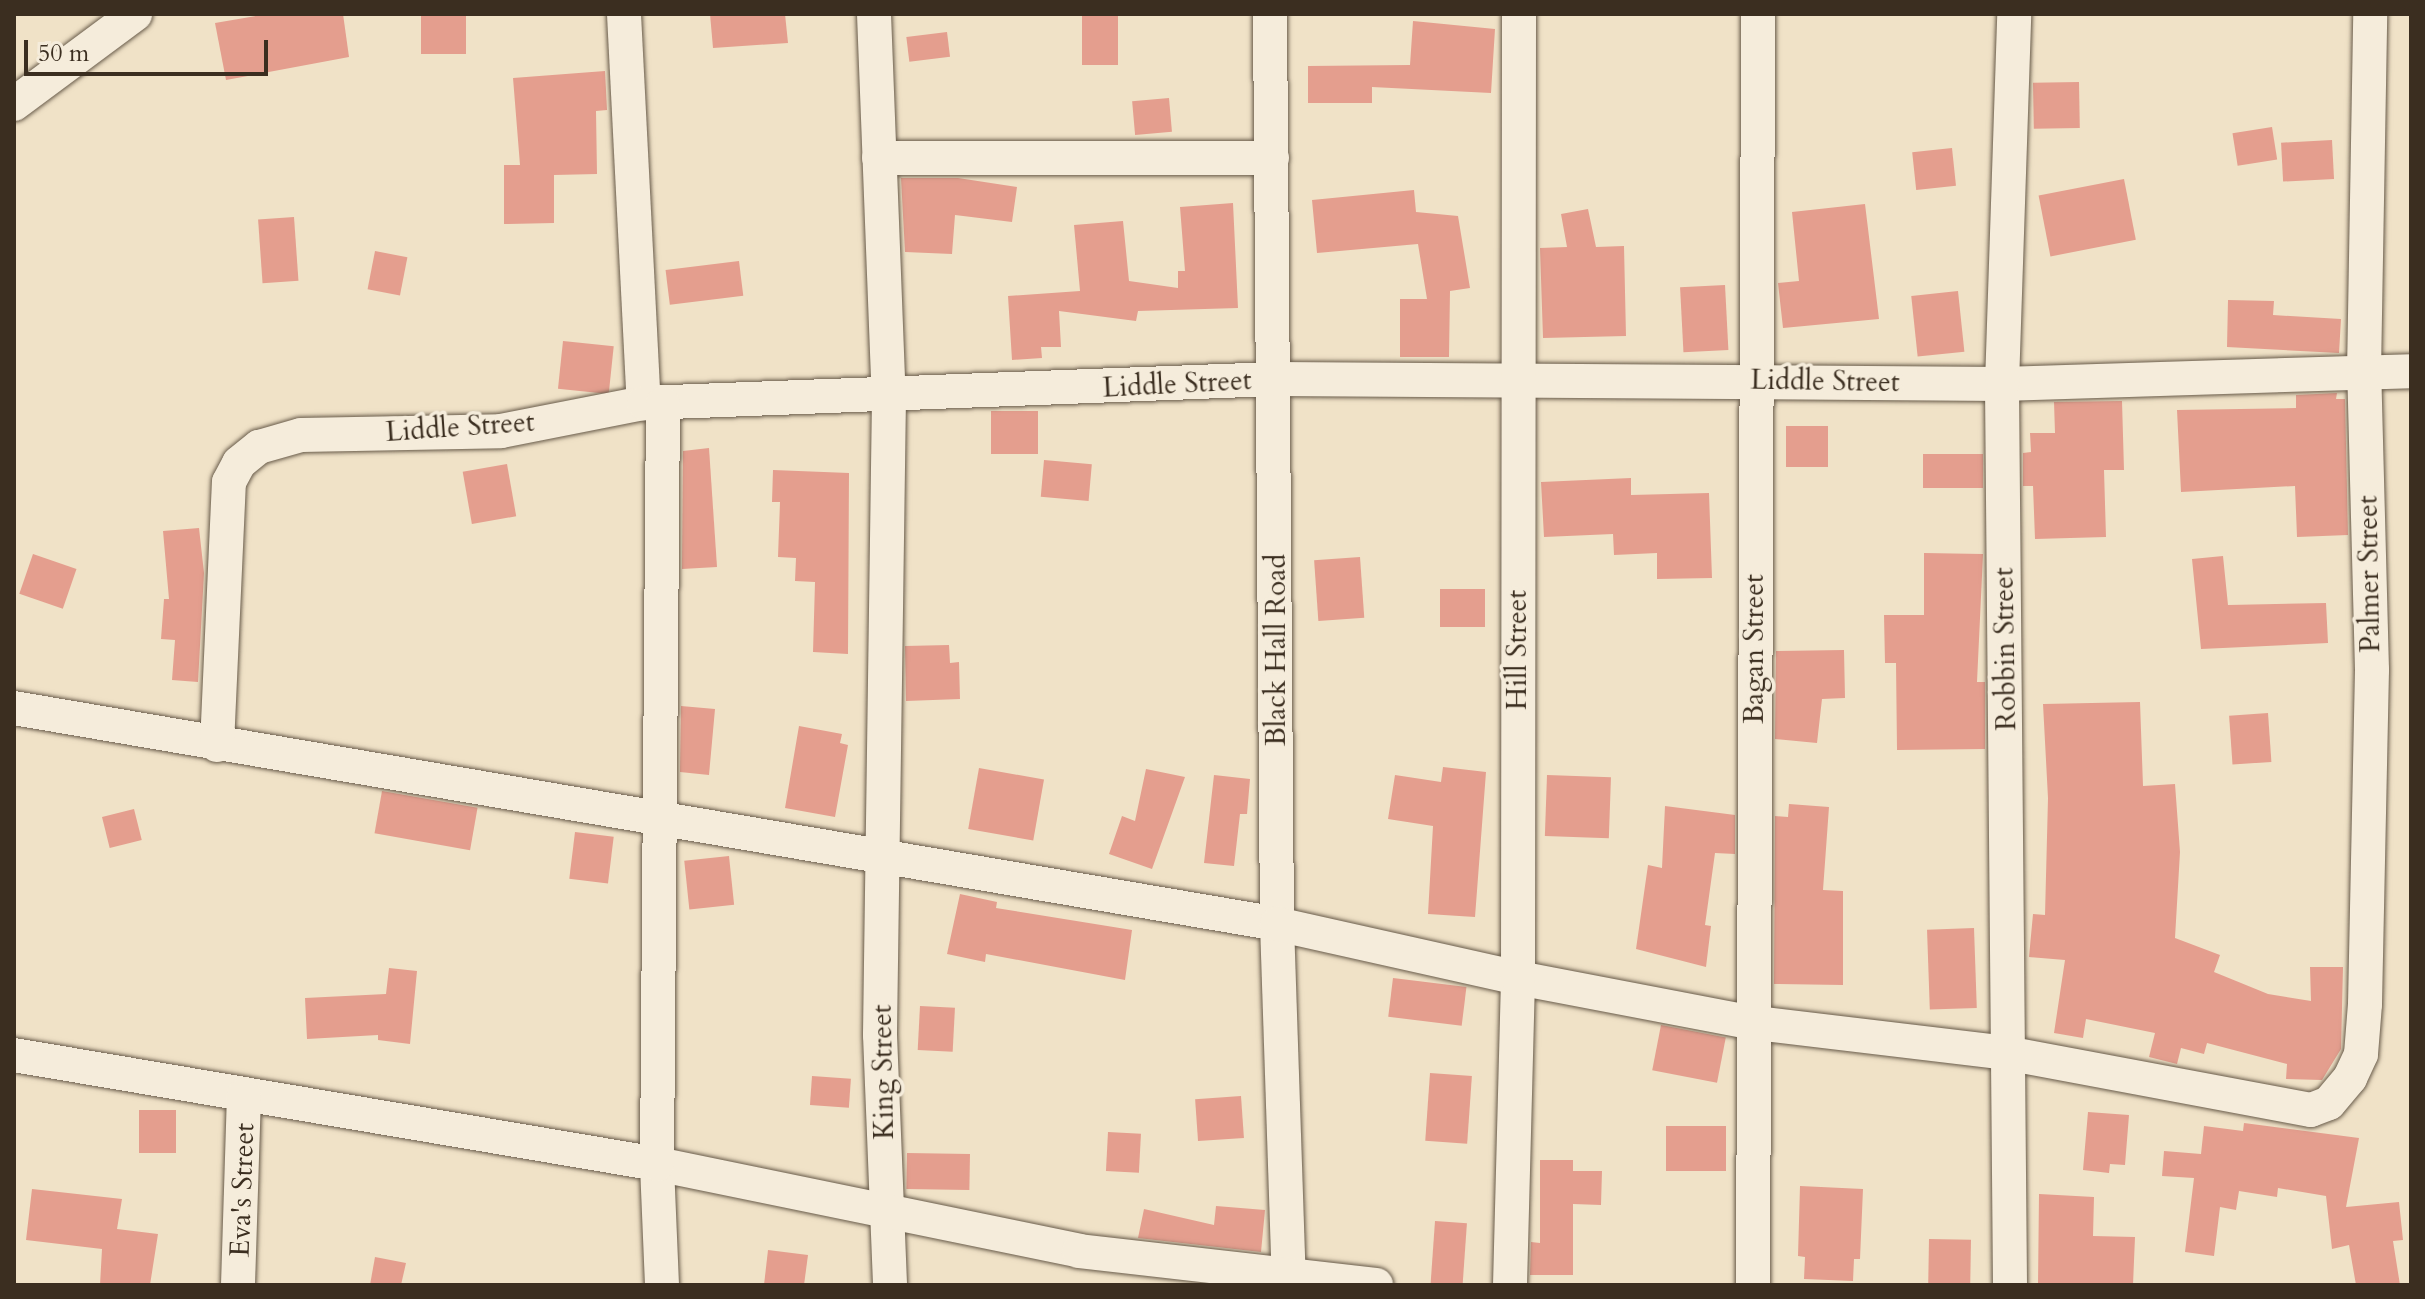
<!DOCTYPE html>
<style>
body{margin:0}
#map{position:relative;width:2425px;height:1299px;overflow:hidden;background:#f0e2c7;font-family:Cardo,serif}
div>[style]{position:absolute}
.building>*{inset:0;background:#e49e8e;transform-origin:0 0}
.roads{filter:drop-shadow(0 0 2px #685b4a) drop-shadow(0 0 2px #685b4a)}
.minor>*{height:34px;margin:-17px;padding:0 17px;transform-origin:17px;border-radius:17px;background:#f5ecdb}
span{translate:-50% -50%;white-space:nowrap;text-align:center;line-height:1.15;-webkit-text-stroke:7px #f5ecdb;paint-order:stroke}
.street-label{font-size:28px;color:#3b2e20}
.frame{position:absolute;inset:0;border:16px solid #3b2e20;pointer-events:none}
.scale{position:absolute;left:24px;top:40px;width:244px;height:36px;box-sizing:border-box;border:4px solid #3b2e20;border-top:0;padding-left:10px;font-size:24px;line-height:28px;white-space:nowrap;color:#3b2e20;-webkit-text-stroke:6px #f5ecdb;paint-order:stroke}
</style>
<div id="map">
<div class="building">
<i style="clip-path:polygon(267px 14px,343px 14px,349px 57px,226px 80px,215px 23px)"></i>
<i style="left:421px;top:14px;width:45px;height:40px"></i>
<i style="clip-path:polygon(710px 14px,785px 14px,788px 43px,713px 48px)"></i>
<i style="left:1082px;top:14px;width:36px;height:51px"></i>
<i style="clip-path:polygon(1413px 21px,1495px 29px,1491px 93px,1372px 87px,1372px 103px,1308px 103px,1308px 66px,1410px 65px)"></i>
<i style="left:947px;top:32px;width:25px;height:41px;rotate:83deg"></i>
<i style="clip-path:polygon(605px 71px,607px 110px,596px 111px,597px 174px,554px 175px,554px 223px,504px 224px,504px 165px,520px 165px,513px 78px)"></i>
<i style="left:2079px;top:82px;width:46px;height:46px;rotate:89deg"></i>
<i style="left:1169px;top:98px;width:34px;height:37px;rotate:85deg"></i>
<i style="left:2272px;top:127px;width:33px;height:40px;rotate:81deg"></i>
<i style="left:2332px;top:140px;width:39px;height:51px;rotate:87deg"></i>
<i style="left:1952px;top:148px;width:38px;height:40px;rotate:84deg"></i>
<i style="clip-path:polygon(901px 178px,958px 178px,1017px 187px,1012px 222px,955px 215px,952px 254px,905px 252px)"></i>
<i style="left:2124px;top:179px;width:62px;height:87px;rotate:79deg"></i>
<i style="clip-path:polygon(1414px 190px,1416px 212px,1458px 216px,1470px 288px,1450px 291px,1449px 357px,1400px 357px,1400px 299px,1427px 299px,1418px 244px,1317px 253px,1312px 200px)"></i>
<i style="clip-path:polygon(1233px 203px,1238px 308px,1138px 311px,1136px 321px,1059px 311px,1061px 347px,1041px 347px,1042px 358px,1012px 360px,1008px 296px,1080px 291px,1074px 225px,1123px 221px,1129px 281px,1178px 288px,1178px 271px,1185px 271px,1180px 207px)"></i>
<i style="clip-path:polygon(1865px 204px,1879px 319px,1783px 328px,1778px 283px,1799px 281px,1792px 212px)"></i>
<i style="clip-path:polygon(1588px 209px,1596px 247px,1624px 246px,1626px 336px,1543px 338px,1540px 248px,1567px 247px,1561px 214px)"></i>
<i style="left:294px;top:217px;width:64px;height:36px;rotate:86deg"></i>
<i style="left:375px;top:251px;width:33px;height:39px;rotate:11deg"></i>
<i style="left:739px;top:261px;width:35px;height:74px;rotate:83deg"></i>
<i style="left:1725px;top:285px;width:65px;height:45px;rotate:87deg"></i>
<i style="left:1958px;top:291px;width:61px;height:47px;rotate:84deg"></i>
<i style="clip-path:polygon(2228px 300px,2274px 301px,2273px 315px,2341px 319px,2339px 353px,2227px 347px)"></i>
<i style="left:563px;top:341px;width:51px;height:48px;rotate:6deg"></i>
<i style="clip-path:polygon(2337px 393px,2336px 399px,2345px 399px,2348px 535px,2297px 537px,2295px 486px,2181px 492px,2177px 410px,2296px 408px,2296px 395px)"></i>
<i style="clip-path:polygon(2122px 401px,2124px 470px,2104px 470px,2106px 537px,2035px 539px,2033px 486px,2023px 486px,2023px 453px,2031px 452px,2030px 433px,2055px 433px,2054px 402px)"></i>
<i style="left:991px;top:411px;width:47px;height:43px"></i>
<i style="left:1786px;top:426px;width:42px;height:41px"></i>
<i style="clip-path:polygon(709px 448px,717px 567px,682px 569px,683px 451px)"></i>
<i style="left:1983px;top:454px;width:34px;height:60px;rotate:90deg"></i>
<i style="left:1044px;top:460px;width:48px;height:37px;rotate:5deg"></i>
<i style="left:507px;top:464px;width:53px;height:45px;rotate:80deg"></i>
<i style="clip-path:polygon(773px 470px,849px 473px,848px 654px,813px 652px,815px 582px,795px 581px,796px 558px,778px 557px,780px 502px,772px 502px)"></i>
<i style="clip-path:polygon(1631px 478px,1631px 495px,1709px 493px,1712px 578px,1657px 579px,1657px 553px,1614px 555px,1613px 534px,1544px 537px,1541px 482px)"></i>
<i style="clip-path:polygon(199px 528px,204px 573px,198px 682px,172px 680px,175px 640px,161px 639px,164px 599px,169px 599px,163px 531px)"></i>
<i style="clip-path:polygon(1924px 553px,1983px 554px,1977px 682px,1985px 682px,1985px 749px,1897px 750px,1896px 663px,1885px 663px,1884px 615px,1924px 615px)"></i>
<i style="left:33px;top:554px;width:46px;height:42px;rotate:19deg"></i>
<i style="clip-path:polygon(2223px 556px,2228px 605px,2326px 603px,2328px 643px,2201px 649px,2192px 559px)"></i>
<i style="left:1360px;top:557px;width:61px;height:46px;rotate:86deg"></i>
<i style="left:1440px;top:589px;width:45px;height:38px"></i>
<i style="clip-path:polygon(949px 645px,950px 663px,959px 662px,960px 699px,906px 701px,905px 646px)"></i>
<i style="clip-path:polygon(1844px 650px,1845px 698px,1822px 699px,1817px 743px,1775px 739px,1776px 651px)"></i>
<i style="clip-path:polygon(2140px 702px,2143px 786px,2175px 784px,2180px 852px,2175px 938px,2220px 955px,2214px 972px,2268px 994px,2311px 1001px,2310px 967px,2343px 967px,2341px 1049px,2322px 1080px,2286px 1079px,2287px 1064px,2207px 1043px,2204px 1054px,2181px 1048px,2177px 1064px,2149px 1057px,2155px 1033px,2086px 1019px,2083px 1038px,2054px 1033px,2065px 960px,2029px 957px,2033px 914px,2045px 915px,2048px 798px,2043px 704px)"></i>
<i style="clip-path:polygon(681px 706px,715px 709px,709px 775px,680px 772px)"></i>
<i style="left:2268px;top:713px;width:49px;height:39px;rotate:86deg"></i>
<i style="clip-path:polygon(799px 726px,842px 734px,840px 743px,848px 745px,835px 817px,785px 808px)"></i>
<i style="clip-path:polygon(1443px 767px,1486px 772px,1475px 917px,1428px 914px,1433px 826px,1388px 819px,1395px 775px,1441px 782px)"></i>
<i style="left:979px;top:768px;width:66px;height:62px;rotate:10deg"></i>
<i style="clip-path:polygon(1146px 769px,1185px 777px,1152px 869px,1109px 854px,1122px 816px,1135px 821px)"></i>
<i style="clip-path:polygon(1214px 775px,1250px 779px,1247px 814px,1240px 814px,1234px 866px,1204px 863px)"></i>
<i style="left:1547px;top:775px;width:64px;height:61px;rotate:2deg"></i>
<i style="left:382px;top:791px;width:97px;height:43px;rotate:10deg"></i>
<i style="clip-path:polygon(1789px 804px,1829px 807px,1823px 890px,1843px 891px,1843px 985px,1774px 984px,1775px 816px,1788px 817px)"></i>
<i style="clip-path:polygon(1665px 806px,1735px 815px,1735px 854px,1715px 853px,1705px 925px,1711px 926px,1706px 967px,1636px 949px,1648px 865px,1662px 868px)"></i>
<i style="left:134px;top:809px;width:32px;height:33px;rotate:76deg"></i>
<i style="left:575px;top:832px;width:39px;height:47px;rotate:7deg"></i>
<i style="left:729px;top:856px;width:49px;height:45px;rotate:84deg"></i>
<i style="clip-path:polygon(960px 894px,997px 902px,996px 908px,1132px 930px,1125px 980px,986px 954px,985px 962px,947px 954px)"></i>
<i style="left:1974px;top:928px;width:80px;height:47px;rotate:88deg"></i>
<i style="clip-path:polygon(389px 968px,417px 971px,410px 1044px,378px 1040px,378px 1035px,307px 1039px,305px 998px,386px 994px)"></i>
<i style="left:1393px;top:978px;width:74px;height:39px;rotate:7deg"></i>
<i style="left:920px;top:1006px;width:35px;height:44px;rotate:3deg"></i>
<i style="left:1661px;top:1025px;width:66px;height:46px;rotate:11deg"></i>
<i style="left:1430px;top:1073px;width:42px;height:68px;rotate:4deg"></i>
<i style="left:812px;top:1076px;width:39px;height:29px;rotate:4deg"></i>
<i style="left:1241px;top:1096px;width:42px;height:46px;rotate:86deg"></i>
<i style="left:139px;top:1110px;width:37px;height:43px"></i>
<i style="clip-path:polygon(2088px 1112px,2129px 1115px,2125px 1165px,2110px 1164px,2109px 1173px,2083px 1170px)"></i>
<i style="clip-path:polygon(2244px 1123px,2359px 1138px,2346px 1207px,2399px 1202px,2403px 1240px,2393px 1241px,2400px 1285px,2356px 1285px,2349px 1245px,2332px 1249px,2326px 1196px,2278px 1188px,2277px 1197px,2239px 1191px,2236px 1210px,2220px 1207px,2214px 1256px,2185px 1252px,2194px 1178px,2162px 1176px,2164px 1151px,2201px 1154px,2204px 1126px,2243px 1131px)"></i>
<i style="left:1666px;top:1126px;width:60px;height:45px"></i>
<i style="left:1108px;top:1132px;width:33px;height:39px;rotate:3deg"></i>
<i style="left:907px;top:1153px;width:63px;height:36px;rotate:1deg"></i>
<i style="clip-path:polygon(1540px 1160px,1573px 1160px,1573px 1171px,1602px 1171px,1601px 1205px,1573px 1204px,1573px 1275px,1530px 1275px,1531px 1242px,1540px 1243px)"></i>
<i style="clip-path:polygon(1800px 1186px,1863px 1189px,1860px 1259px,1854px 1259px,1853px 1281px,1804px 1279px,1805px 1257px,1798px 1256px)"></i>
<i style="clip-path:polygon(32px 1189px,122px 1199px,117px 1229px,158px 1234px,150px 1285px,100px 1285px,102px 1249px,26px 1240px)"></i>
<i style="clip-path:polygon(2039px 1194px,2094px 1197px,2093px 1236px,2135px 1237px,2133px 1285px,2038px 1285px)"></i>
<i style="clip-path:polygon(1216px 1206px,1265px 1210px,1261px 1252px,1138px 1238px,1144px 1209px,1214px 1225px)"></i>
<i style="left:1435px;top:1221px;width:32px;height:63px;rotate:4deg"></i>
<i style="left:1929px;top:1239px;width:42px;height:46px;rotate:1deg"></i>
<i style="clip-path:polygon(768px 1250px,808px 1255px,804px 1285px,764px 1285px)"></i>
<i style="clip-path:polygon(375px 1257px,406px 1263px,401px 1285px,370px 1285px)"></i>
</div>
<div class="roads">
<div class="minor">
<i style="left:624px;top:14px;width:390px;rotate:87.1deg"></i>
<i style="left:874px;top:14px;width:383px;rotate:87.8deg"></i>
<i style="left:889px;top:397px;width:638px;rotate:90.81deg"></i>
<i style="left:880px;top:1035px;width:250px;rotate:87.7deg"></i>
<i style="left:1270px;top:14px;width:910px;rotate:89.56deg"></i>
<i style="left:1277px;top:924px;width:361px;rotate:88.1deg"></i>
<i style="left:14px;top:104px;width:151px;rotate:-36.6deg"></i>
<i style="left:879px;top:158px;width:393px"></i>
<i style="left:14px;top:708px;width:1281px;rotate:9.7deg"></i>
<i style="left:1277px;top:924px;width:247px;rotate:12.6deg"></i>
<i style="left:1518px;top:978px;width:241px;rotate:10.8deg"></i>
<i style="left:1755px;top:1023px;width:253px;rotate:6.8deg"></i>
<i style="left:2006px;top:1053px;width:310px;rotate:10.6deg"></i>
<i style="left:2311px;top:1110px;width:19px;rotate:-21deg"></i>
<i style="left:2329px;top:1103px;width:33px;rotate:-50deg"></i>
<i style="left:2350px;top:1078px;width:26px;rotate:-65deg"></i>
<i style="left:2361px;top:1054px;width:50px;rotate:-85.4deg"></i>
<i style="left:2365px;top:1004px;width:334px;rotate:-88.8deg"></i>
<i style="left:2372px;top:670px;width:298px;rotate:-91.5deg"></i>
<i style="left:2364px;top:372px;width:358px;rotate:-89deg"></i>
<i style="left:217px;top:745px;width:263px;rotate:-87.4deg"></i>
<i style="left:229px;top:482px;width:21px;rotate:-62deg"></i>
<i style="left:239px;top:463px;width:26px;rotate:-39deg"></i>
<i style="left:259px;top:447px;width:44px;rotate:-15.9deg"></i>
<i style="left:301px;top:435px;width:200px;rotate:-1.1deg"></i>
<i style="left:501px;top:431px;width:146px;rotate:-11.1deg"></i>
<i style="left:644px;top:403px;width:631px;rotate:-2.18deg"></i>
<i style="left:1275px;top:379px;width:727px;rotate:0.39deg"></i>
<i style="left:2002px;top:384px;width:409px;rotate:-1.8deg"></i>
<i style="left:14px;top:1055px;width:652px;rotate:9.62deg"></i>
<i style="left:657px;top:1164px;width:431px;rotate:11.6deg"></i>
<i style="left:1079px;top:1251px;width:299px;rotate:6.5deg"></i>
<i style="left:238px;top:1285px;width:190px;rotate:-88.2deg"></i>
<i style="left:662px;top:1285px;width:121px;rotate:-92.4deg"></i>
<i style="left:657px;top:1164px;width:760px;rotate:-89.55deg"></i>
<i style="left:1510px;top:1285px;width:307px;rotate:-88.5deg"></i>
<i style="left:1518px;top:978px;width:964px;rotate:-89.94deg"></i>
<i style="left:1753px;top:1285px;width:1271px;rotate:-89.77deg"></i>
<i style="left:2010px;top:1285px;width:901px;rotate:-90.51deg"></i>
<i style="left:2002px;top:384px;width:370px;rotate:-88.1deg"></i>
</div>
</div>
<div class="street-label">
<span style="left:1825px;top:381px;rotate:1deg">Liddle Street</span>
<span style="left:1177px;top:384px;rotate:-3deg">Liddle Street</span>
<span style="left:460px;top:427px;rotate:-4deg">Liddle Street</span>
<span style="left:2369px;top:574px;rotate:-91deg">Palmer Street</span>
<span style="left:1754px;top:649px;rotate:-90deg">Bagan Street</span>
<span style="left:2005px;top:649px;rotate:-91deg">Robbin Street</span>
<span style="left:1276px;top:650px;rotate:-90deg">Black Hall Road</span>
<span style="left:1517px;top:650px;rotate:-90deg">Hill Street</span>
<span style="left:883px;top:1072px;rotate:-91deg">King Street</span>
<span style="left:242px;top:1190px;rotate:-88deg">Eva's Street</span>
</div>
<div class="frame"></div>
<div class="scale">50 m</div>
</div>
